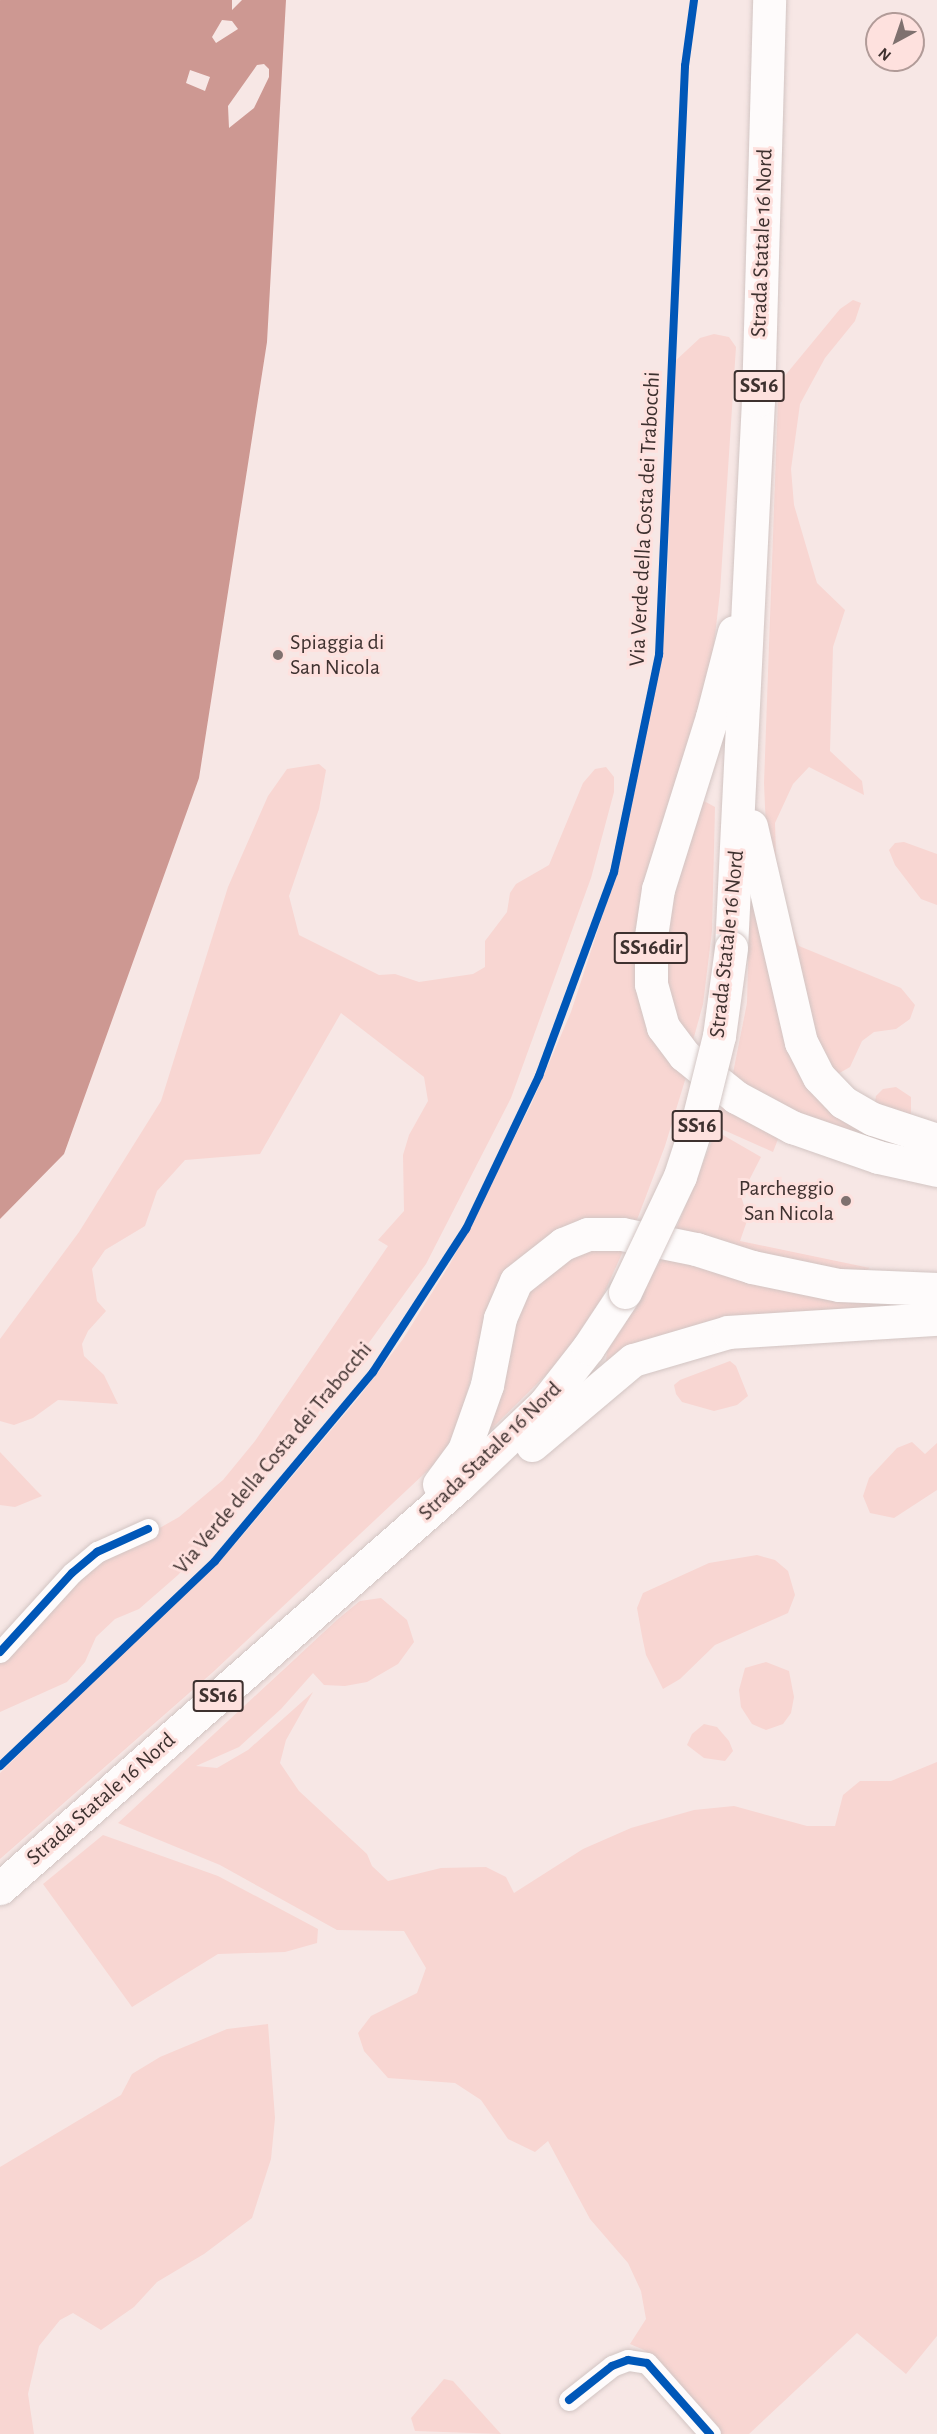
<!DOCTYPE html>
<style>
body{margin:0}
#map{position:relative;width:937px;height:2434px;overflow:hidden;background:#f7e7e5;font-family:"Alegreya Sans",sans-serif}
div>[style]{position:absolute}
.green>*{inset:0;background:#f8d6d2}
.water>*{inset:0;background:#cd9892}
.roads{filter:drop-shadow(0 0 2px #d2c5c3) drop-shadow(0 0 2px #d2c5c3)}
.street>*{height:21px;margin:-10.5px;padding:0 10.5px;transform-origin:10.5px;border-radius:10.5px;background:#fefbfb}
.primary>*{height:33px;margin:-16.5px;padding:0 16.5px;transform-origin:16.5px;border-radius:16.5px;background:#fefbfb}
.bridges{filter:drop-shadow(0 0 2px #d2c5c3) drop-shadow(0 0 2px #d2c5c3)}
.primary-bridge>*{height:33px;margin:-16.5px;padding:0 16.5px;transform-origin:16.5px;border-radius:16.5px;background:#fefbfb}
.cycleway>*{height:8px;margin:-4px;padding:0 4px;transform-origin:4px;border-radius:4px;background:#0057b8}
.dots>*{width:16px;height:16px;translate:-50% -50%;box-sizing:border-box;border:3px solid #fee1de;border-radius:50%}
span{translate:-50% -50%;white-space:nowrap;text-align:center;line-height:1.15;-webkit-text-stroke:6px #fee1de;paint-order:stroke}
.shield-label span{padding:2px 4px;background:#fee1de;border:2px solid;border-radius:4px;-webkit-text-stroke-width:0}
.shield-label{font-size:21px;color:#3e312f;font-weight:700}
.street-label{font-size:22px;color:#3e312f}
.poi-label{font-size:22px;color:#3e312f}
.left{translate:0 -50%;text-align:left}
.right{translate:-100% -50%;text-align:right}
.north{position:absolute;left:865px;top:12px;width:60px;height:60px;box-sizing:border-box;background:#fee1de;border:2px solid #b19b98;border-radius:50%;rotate:220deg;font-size:16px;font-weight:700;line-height:24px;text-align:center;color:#3e312f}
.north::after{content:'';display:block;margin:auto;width:21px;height:27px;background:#7f716f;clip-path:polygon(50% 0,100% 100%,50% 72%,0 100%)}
</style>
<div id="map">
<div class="green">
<i style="clip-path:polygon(853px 300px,861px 303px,855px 321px,825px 358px,800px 404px,791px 469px,794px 505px,817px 583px,845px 610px,833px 647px,830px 751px,862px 781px,864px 795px,809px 767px,793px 784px,775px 823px,776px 857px,785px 911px,799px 946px,901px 988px,915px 1005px,910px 1019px,896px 1029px,874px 1032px,862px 1041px,850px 1067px,836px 1075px,810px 1031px,767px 853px,764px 783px,778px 399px,783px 378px,840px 309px)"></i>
<i style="clip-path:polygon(714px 334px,729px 337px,736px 347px,720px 592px,711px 670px,647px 921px,689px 1067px,665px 1146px,635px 1225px,571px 1232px,474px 1367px,458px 1425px,441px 1458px,213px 1672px,0 1859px,0 1773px,236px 1543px,359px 1397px,403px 1339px,450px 1264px,531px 1105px,571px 1012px,607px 902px,660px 664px,667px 600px,673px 363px,700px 338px)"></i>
<i style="clip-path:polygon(319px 764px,326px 770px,319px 809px,289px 896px,299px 935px,379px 975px,395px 974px,419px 982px,473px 974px,485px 967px,485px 941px,507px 912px,510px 893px,516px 884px,549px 865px,583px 783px,595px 769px,606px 767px,614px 777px,614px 792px,591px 878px,511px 1098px,426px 1264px,302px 1435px,178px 1575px,139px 1609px,115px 1619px,96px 1637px,85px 1662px,67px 1682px,0 1712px,0 1658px,68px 1580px,179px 1517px,223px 1480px,255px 1441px,388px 1246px,378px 1240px,404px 1211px,403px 1155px,409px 1135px,428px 1101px,424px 1077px,341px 1013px,260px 1154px,185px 1160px,157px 1191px,145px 1226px,105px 1250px,92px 1269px,97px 1301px,106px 1311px,88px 1331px,82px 1344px,84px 1356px,104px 1375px,118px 1404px,58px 1400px,33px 1418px,14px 1425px,0 1421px,0 1339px,79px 1232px,161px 1101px,228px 887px,268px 796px,287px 769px)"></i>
<i style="clip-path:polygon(704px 801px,715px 807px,712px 931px,703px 1004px,691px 1048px,675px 1032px,658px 949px,698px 804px)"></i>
<i style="clip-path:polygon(904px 842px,937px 854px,937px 905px,921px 899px,895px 865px,889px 850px,895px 843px)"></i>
<i style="clip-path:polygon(750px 888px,813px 1075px,937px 1152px,843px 1135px,732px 1078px,747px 1003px)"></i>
<i style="clip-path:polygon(896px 1087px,911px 1097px,911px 1115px,874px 1107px,876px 1096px,883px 1089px)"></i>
<i style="clip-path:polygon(724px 1098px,780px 1134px,773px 1152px,717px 1127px)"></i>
<i style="clip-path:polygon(716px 1131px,761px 1157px,741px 1196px,748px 1218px,740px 1241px,870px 1268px,860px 1273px,788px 1263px,676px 1229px)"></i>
<i style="clip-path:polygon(629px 1238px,597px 1309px,554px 1367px,465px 1455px,513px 1302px,558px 1252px)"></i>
<i style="clip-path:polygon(662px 1258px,937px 1309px,606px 1361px,607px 1352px)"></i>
<i style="clip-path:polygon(730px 1361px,736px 1366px,748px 1396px,737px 1405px,714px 1411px,682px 1402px,676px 1394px,674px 1385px,680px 1380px)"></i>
<i style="clip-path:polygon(912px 1442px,925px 1454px,937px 1443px,937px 1490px,894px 1518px,870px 1513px,863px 1496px,869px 1478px,897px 1448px)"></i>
<i style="clip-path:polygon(0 1452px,35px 1489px,42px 1496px,15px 1507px,0 1505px)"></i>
<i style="clip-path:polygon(757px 1555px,775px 1560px,788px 1571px,795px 1595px,788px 1613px,715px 1645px,680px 1679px,663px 1689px,646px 1655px,642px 1636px,637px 1608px,643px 1593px,709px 1563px)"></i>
<i style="clip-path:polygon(381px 1598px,407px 1620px,414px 1642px,398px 1664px,367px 1682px,345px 1686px,324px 1685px,313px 1673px,281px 1709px,239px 1747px,196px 1766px,217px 1768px,248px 1750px,313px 1692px,286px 1740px,280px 1763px,299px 1791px,367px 1854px,372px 1866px,388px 1881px,441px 1868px,486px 1867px,506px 1877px,514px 1893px,583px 1849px,631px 1828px,694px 1810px,734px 1806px,807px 1826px,835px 1826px,843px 1795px,860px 1781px,891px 1781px,937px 1762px,937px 2336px,906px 2374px,857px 2333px,749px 2434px,717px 2434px,666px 2370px,644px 2350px,630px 2344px,646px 2319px,641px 2291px,628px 2263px,590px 2219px,548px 2141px,535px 2152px,508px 2139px,481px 2100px,455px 2083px,388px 2078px,364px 2051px,358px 2033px,371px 2016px,417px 1993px,426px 1968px,404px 1931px,337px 1930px,220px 1865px,118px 1823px,338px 1619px,360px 1601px)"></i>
<i style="clip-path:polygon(766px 1662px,789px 1671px,794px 1697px,791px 1713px,783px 1724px,766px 1730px,752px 1724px,741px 1707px,739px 1690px,745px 1668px)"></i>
<i style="clip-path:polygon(704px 1724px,717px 1727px,729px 1741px,733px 1751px,725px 1761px,704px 1758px,687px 1745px,692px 1734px)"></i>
<i style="clip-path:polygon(103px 1835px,218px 1876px,318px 1929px,317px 1943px,285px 1952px,218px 1954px,132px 2007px,43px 1884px)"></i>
<i style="clip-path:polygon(268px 2024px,275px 2118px,271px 2159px,252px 2218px,204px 2254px,157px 2282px,134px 2307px,101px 2330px,73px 2313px,60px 2320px,39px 2346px,28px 2394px,34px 2434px,0 2434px,0 2167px,121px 2095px,132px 2074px,160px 2057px,227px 2029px)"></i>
<i style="clip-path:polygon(444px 2379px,453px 2381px,501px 2434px,415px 2431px,411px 2418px)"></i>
</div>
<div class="water">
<i style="clip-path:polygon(evenodd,0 0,232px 0,232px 10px,242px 0,286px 0,267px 342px,199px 778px,64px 1154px,0 1219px,0 0,222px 20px,232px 21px,238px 29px,216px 43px,212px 37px,222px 20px,0 0,264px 64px,269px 69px,269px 77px,254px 108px,229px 128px,228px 106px,257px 65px,264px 64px,0 0,190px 70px,210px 77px,205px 91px,186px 83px,190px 70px)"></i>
</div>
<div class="roads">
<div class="street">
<i style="left:0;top:1652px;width:107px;rotate:-47.7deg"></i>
<i style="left:72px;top:1573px;width:33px;rotate:-40deg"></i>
<i style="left:97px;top:1552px;width:56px;rotate:-24.3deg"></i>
<i style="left:569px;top:2400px;width:55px;rotate:-38.3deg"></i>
<i style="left:612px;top:2366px;width:17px;rotate:-21deg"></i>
<i style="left:628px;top:2360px;width:19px;rotate:9deg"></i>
<i style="left:647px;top:2363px;width:95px;rotate:48.4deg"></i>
</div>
<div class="primary">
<i style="left:734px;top:632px;width:88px;rotate:104.5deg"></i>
<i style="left:712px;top:717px;width:180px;rotate:107.4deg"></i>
<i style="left:658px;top:889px;width:48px;rotate:98.5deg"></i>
<i style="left:651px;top:936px;width:48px;rotate:90deg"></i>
<i style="left:651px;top:984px;width:45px;rotate:74.4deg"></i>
<i style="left:663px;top:1027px;width:35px;rotate:53deg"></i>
<i style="left:684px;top:1055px;width:67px;rotate:38.9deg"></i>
<i style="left:736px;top:1097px;width:64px;rotate:28.2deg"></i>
<i style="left:792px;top:1127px;width:91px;rotate:19.2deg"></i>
<i style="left:878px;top:1157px;width:60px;rotate:12.4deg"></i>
<i style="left:751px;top:826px;width:222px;rotate:77deg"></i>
<i style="left:801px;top:1042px;width:39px;rotate:63deg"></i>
<i style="left:819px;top:1077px;width:35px;rotate:46deg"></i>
<i style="left:843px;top:1102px;width:34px;rotate:30deg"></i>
<i style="left:873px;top:1119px;width:67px;rotate:18.2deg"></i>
<i style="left:731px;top:948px;width:549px;rotate:-87.18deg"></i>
<i style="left:758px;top:400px;width:400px;rotate:-88.4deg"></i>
<i style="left:532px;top:1445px;width:132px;rotate:-40.1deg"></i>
<i style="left:633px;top:1360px;width:99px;rotate:-16.4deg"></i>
<i style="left:728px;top:1332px;width:209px;rotate:-3.6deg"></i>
<i style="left:439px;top:1484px;width:42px;rotate:-53.7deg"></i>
<i style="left:464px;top:1450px;width:69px;rotate:-70.5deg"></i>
<i style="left:487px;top:1385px;width:68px;rotate:-79deg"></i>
<i style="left:500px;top:1318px;width:40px;rotate:-66.6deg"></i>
<i style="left:516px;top:1281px;width:60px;rotate:-38.2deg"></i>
<i style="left:563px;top:1244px;width:27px;rotate:-22deg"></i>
<i style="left:588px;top:1234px;width:34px"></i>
<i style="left:622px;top:1234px;width:76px;rotate:11.5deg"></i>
<i style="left:696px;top:1249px;width:59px;rotate:17.8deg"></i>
<i style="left:752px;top:1267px;width:89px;rotate:11.7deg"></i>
<i style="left:839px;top:1285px;width:98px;rotate:2.3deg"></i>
<i style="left:0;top:1888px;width:611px;rotate:-41.28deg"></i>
<i style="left:459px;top:1485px;width:119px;rotate:-43.6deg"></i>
<i style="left:545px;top:1403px;width:70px;rotate:-52deg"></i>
<i style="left:588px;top:1348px;width:67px;rotate:-56.5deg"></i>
</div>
</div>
<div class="bridges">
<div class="primary-bridge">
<i style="left:625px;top:1292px;width:128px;rotate:-64.6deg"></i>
<i style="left:680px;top:1176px;width:55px;rotate:-71.9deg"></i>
<i style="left:697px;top:1124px;width:91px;rotate:-76deg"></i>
<i style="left:719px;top:1036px;width:89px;rotate:-82.2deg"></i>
</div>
</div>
<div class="cycleway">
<i style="left:0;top:1652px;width:107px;rotate:-47.7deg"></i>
<i style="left:72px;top:1573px;width:33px;rotate:-40deg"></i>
<i style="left:97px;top:1552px;width:56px;rotate:-24.3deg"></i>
<i style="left:0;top:1766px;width:297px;rotate:-43.6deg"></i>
<i style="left:215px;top:1561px;width:246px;rotate:-50.1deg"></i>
<i style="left:373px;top:1372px;width:171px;rotate:-57deg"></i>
<i style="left:466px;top:1229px;width:170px;rotate:-64.5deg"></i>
<i style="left:539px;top:1076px;width:217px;rotate:-69.8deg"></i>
<i style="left:614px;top:872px;width:222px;rotate:-78.3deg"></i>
<i style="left:659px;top:655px;width:590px;rotate:-87.47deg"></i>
<i style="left:685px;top:66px;width:67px;rotate:-82.2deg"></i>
<i style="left:569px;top:2400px;width:55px;rotate:-38.3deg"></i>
<i style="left:612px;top:2366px;width:17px;rotate:-21deg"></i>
<i style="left:628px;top:2360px;width:19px;rotate:9deg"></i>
<i style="left:647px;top:2363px;width:95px;rotate:48.4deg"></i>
</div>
<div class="dots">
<i style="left:278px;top:655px;background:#7f716f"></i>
<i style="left:846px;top:1201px;background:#7f716f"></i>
</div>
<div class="shield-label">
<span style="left:759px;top:386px">SS16</span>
<span style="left:651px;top:948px">SS16dir</span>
<span style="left:697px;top:1126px">SS16</span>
<span style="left:218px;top:1696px">SS16</span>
</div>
<div class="street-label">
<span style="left:762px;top:243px;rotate:-88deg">Strada Statale 16 Nord</span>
<span style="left:645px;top:519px;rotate:-87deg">Via Verde della Costa dei Trabocchi</span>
<span style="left:727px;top:944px;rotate:-84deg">Strada Statale 16 Nord</span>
<span style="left:490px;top:1451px;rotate:-44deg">Strada Statale 16 Nord</span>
<span style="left:273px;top:1458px;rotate:-50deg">Via Verde della Costa dei Trabocchi</span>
<span style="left:101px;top:1799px;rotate:-41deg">Strada Statale 16 Nord</span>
</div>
<div class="poi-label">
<span class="left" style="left:290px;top:655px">Spiaggia di<br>San Nicola</span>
<span class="right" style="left:834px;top:1201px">Parcheggio<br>San Nicola</span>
</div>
<div class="north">N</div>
</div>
